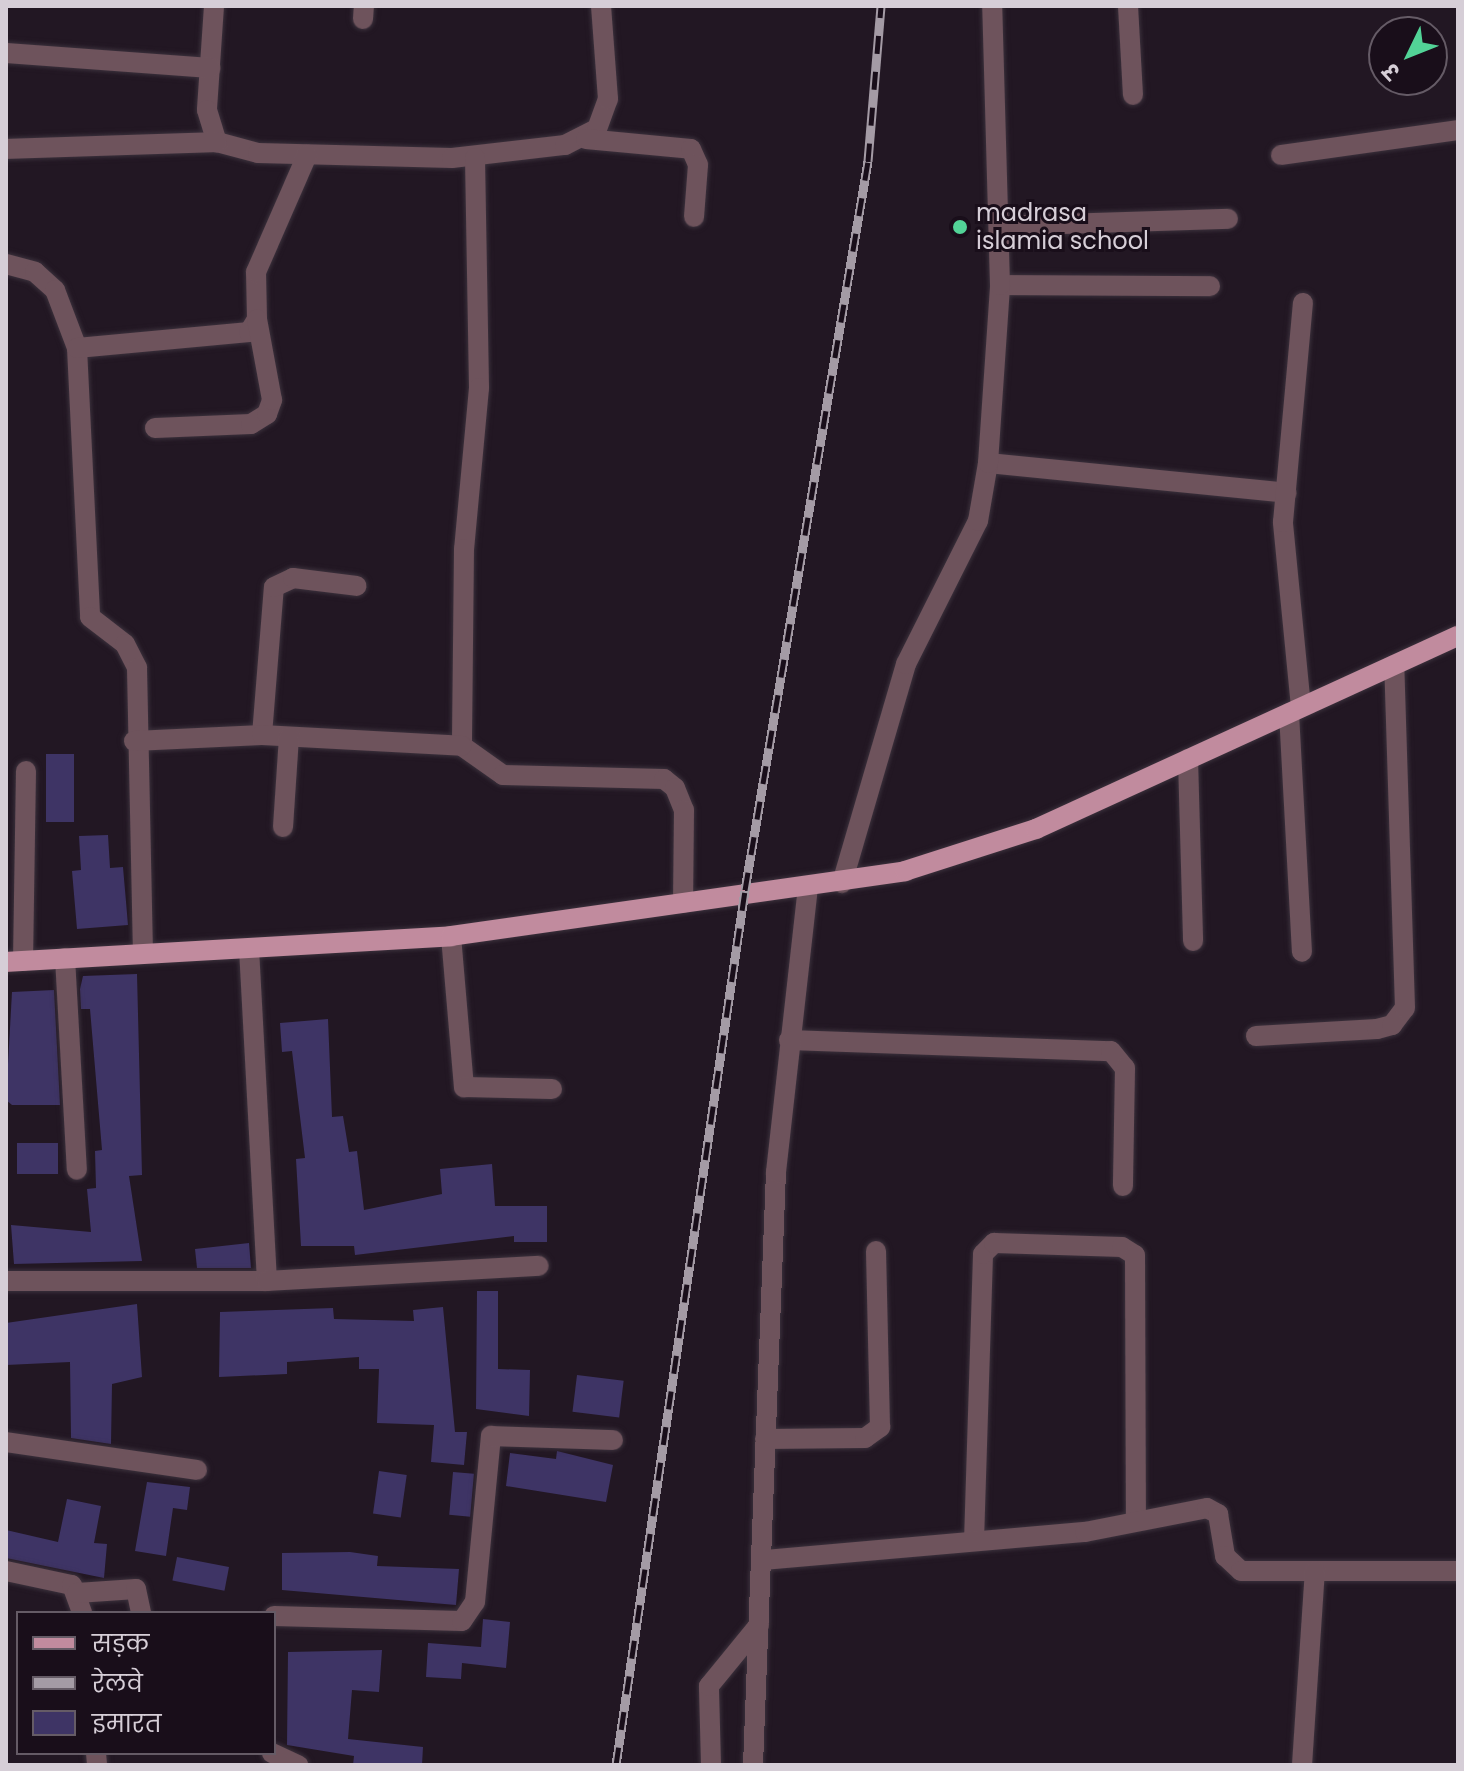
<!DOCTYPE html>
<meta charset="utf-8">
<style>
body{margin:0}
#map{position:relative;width:1464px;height:1771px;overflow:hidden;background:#221723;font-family:Poppins,"Noto Sans Devanagari",sans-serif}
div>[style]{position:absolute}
.building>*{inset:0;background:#3e3465;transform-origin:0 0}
.roads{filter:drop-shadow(0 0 2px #3b313c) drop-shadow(0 0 2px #3b313c)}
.minor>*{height:20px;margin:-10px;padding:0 10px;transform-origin:10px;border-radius:10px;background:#6e535c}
.major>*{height:20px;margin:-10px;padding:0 10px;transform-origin:10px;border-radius:10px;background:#c18b9e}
.rail>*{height:9px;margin-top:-4.5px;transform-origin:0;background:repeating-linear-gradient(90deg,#190e1a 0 18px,#a49ba5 0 36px);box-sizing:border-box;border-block:2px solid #a49ba5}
.dots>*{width:22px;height:22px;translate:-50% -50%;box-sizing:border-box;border:4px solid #190e1a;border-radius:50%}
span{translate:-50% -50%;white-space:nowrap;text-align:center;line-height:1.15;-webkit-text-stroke:6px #190e1a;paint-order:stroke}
.poi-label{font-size:24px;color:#d6ced7}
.left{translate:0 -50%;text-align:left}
.frame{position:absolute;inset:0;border:8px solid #d6ced7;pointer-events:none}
.legend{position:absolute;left:16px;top:1611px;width:260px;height:144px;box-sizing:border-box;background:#190e1a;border:2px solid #655b66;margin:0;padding:10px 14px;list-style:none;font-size:24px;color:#d6ced7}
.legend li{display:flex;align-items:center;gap:16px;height:40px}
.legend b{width:40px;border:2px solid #655b66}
.north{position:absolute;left:1368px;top:16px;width:80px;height:80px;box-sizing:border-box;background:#190e1a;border:2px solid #655b66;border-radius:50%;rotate:227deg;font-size:22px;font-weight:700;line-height:32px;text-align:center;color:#d6ced7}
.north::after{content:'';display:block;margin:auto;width:28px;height:36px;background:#52d397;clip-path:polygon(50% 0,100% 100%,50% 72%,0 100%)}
</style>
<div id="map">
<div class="building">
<i style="left:46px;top:754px;width:28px;height:68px"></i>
<i style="clip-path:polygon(108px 835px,110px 868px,123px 867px,128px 925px,77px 929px,72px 871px,81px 870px,79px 836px)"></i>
<i style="clip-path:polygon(137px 974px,142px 1175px,129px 1176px,142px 1261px,14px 1264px,11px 1225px,91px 1232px,87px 1189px,96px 1188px,95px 1151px,102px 1150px,90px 1009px,81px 1009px,80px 989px,83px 976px)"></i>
<i style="clip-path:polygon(54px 990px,60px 1105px,12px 1105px,6px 1100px,12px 992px)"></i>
<i style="clip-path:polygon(328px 1019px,332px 1117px,343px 1116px,349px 1152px,357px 1151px,364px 1210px,442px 1194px,440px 1169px,492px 1164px,495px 1206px,547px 1206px,547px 1242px,514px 1242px,514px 1236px,355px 1255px,354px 1246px,301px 1246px,296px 1159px,305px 1158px,292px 1051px,282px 1052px,280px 1023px)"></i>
<i style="left:17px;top:1143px;width:41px;height:31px"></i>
<i style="clip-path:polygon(249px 1243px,251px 1268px,197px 1268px,195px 1249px)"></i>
<i style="clip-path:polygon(477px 1291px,498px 1291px,498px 1369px,530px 1370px,529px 1416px,476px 1409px)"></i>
<i style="clip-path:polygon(137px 1304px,142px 1377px,112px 1384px,111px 1444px,71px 1438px,70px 1362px,6px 1365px,6px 1323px)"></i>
<i style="clip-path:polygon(443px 1307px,455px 1432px,467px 1432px,464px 1465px,431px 1462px,434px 1425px,377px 1423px,379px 1369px,359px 1369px,359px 1357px,287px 1362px,287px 1374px,219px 1377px,220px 1312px,333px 1308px,334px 1319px,414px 1321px,413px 1310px)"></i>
<i style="left:577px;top:1375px;width:47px;height:37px;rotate:7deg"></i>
<i style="clip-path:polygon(557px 1451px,613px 1465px,606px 1502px,506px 1486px,510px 1453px,556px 1459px)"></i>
<i style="left:379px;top:1471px;width:28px;height:43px;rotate:8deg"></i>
<i style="left:453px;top:1472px;width:21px;height:43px;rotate:5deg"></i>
<i style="clip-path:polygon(147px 1482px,190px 1487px,187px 1510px,173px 1508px,166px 1556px,135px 1551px)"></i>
<i style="clip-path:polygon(67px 1499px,101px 1506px,94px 1543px,107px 1544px,104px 1578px,6px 1558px,6px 1530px,58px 1542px)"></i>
<i style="clip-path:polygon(350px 1552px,378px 1556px,377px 1566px,459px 1569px,456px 1605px,282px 1590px,282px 1553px)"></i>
<i style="left:177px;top:1557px;width:53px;height:24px;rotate:11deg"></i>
<i style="clip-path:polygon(483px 1619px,510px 1622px,506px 1668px,462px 1663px,461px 1679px,426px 1677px,428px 1643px,481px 1647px)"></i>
<i style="clip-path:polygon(382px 1650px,379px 1692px,352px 1690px,348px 1739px,423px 1747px,422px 1765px,353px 1765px,354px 1756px,287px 1745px,288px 1652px)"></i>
</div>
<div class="roads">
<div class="minor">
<i style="left:214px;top:6px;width:104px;rotate:93.9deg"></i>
<i style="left:207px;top:110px;width:34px;rotate:73deg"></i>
<i style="left:217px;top:142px;width:42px;rotate:15deg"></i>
<i style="left:258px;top:153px;width:194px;rotate:1.5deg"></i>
<i style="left:452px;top:158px;width:114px;rotate:-6.6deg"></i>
<i style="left:565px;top:145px;width:36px;rotate:-27deg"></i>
<i style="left:597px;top:129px;width:32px;rotate:-70deg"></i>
<i style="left:608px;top:99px;width:93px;rotate:-94.3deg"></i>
<i style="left:1128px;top:6px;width:89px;rotate:86.8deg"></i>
<i style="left:363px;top:19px;width:13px;rotate:-86deg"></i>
<i style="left:6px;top:53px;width:205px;rotate:4.2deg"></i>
<i style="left:586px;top:139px;width:105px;rotate:5.4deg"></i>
<i style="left:691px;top:149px;width:17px;rotate:66deg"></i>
<i style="left:698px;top:165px;width:52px;rotate:94.4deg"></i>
<i style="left:6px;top:149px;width:211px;rotate:-1.9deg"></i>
<i style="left:1281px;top:155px;width:179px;rotate:-8deg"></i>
<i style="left:475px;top:158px;width:230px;rotate:89deg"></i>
<i style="left:479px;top:388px;width:162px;rotate:95.3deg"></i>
<i style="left:464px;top:549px;width:197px;rotate:90.6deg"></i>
<i style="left:462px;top:746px;width:50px;rotate:35.3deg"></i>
<i style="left:503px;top:775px;width:161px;rotate:1.4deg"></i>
<i style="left:664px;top:779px;width:14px;rotate:39deg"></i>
<i style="left:675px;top:788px;width:24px;rotate:68deg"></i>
<i style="left:684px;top:810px;width:93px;rotate:90.6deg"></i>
<i style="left:999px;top:226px;width:229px;rotate:-1.8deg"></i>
<i style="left:6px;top:264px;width:30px;rotate:15deg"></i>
<i style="left:35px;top:272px;width:27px;rotate:42deg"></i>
<i style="left:55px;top:290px;width:62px;rotate:69.2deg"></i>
<i style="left:77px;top:348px;width:269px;rotate:87.2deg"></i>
<i style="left:90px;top:617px;width:44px;rotate:37.6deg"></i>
<i style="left:125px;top:644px;width:27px;rotate:63deg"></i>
<i style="left:137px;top:668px;width:285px;rotate:88.8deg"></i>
<i style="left:1000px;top:285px;width:210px;rotate:0.3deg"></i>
<i style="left:77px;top:348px;width:173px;rotate:-5.3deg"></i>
<i style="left:249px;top:332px;width:15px;rotate:-58deg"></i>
<i style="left:257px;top:319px;width:47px;rotate:-91.2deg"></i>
<i style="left:256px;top:272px;width:128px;rotate:-66.4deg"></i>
<i style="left:155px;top:428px;width:96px;rotate:-2.4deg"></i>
<i style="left:251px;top:424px;width:19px;rotate:-32deg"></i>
<i style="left:267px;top:414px;width:15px;rotate:-70deg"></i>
<i style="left:272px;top:400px;width:82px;rotate:-100.5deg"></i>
<i style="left:988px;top:463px;width:300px;rotate:5.7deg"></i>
<i style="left:1301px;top:707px;width:186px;rotate:-95.6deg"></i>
<i style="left:1283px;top:522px;width:220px;rotate:-84.8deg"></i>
<i style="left:1289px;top:713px;width:239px;rotate:86.9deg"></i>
<i style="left:262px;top:735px;width:148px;rotate:-85.4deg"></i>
<i style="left:274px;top:587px;width:21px;rotate:-25deg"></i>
<i style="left:293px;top:578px;width:64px;rotate:7.1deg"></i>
<i style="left:134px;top:741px;width:128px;rotate:-2.7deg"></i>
<i style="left:262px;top:735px;width:200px;rotate:3.1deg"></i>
<i style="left:1188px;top:759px;width:182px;rotate:88.4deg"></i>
<i style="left:283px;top:827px;width:90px;rotate:-86.2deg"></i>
<i style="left:842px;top:883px;width:228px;rotate:-73.7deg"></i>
<i style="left:906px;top:664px;width:160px;rotate:-63.3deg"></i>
<i style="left:978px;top:521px;width:59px;rotate:-80.2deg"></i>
<i style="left:988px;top:463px;width:178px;rotate:-86.1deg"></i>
<i style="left:1000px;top:285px;width:279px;rotate:-91.6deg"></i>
<i style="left:451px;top:936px;width:152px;rotate:85.1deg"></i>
<i style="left:464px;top:1087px;width:88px;rotate:1.3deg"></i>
<i style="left:65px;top:958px;width:212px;rotate:86.8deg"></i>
<i style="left:23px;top:961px;width:190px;rotate:-89.1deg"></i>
<i style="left:1256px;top:1036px;width:121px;rotate:-3.3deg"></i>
<i style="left:1377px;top:1029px;width:16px;rotate:-15deg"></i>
<i style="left:1392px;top:1025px;width:21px;rotate:-53deg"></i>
<i style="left:1405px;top:1008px;width:343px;rotate:-91.8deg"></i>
<i style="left:789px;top:1040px;width:322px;rotate:2deg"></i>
<i style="left:1111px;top:1051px;width:22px;rotate:51deg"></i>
<i style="left:1125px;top:1068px;width:118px;rotate:91deg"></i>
<i style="left:6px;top:1281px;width:261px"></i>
<i style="left:267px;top:1281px;width:333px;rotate:-93.1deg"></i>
<i style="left:267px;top:1281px;width:272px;rotate:-3.2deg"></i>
<i style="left:765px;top:1439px;width:100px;rotate:-0.6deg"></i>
<i style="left:865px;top:1438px;width:19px;rotate:-36deg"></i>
<i style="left:880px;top:1427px;width:176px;rotate:-91.3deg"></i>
<i style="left:6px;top:1442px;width:193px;rotate:8.3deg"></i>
<i style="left:974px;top:1541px;width:287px;rotate:-88.2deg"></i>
<i style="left:983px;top:1254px;width:16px;rotate:-45deg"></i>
<i style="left:994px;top:1243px;width:128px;rotate:1.8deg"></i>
<i style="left:1122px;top:1247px;width:15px;rotate:32deg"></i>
<i style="left:1135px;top:1255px;width:266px;rotate:89.8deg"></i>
<i style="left:764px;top:1560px;width:322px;rotate:-5deg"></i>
<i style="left:1085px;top:1532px;width:124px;rotate:-11.1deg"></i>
<i style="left:1207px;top:1508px;width:13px;rotate:29deg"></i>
<i style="left:1218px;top:1514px;width:43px;rotate:80.5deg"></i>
<i style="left:1225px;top:1556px;width:22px;rotate:43deg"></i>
<i style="left:1241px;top:1571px;width:217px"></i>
<i style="left:6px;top:1571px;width:67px;rotate:12deg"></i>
<i style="left:72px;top:1585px;width:30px;rotate:70deg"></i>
<i style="left:77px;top:1593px;width:59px;rotate:-3.9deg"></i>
<i style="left:136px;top:1589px;width:25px;rotate:78deg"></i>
<i style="left:274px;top:1616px;width:188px;rotate:1.5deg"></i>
<i style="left:462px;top:1621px;width:23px;rotate:-56deg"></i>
<i style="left:475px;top:1602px;width:167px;rotate:-84.5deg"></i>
<i style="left:491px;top:1436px;width:122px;rotate:1.9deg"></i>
<i style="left:96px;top:1753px;width:12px;rotate:85deg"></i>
<i style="left:272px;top:1753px;width:29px;rotate:25deg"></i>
<i style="left:711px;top:1765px;width:79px;rotate:-91.5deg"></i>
<i style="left:709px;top:1686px;width:79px;rotate:-50.7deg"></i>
<i style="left:753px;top:1765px;width:593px;rotate:-87.78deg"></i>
<i style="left:776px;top:1172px;width:286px;rotate:-83.6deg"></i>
<i style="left:1302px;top:1765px;width:194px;rotate:-86.2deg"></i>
</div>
<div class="major">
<i style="left:6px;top:962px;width:446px;rotate:-3.3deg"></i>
<i style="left:451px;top:936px;width:459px;rotate:-8.1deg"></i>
<i style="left:905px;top:871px;width:138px;rotate:-17.8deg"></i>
<i style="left:1036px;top:829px;width:464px;rotate:-24.6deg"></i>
</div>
</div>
<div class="rail">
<i style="left:616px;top:1765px;width:884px;rotate:-81.61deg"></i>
<i style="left:745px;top:890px;width:739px;rotate:-80.42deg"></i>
<i style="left:868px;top:161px;width:156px;rotate:-85.2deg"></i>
</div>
<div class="dots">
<i style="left:960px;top:227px;background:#52d397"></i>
</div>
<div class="poi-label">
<span class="left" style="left:976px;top:227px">madrasa<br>islamia school</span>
</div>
<div class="frame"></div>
<ul class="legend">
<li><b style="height:10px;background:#c18b9e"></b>सड़क</li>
<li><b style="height:10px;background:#a49ba5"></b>रेलवे</li>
<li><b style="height:22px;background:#3e3465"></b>इमारत</li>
</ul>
<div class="north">उ</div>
</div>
